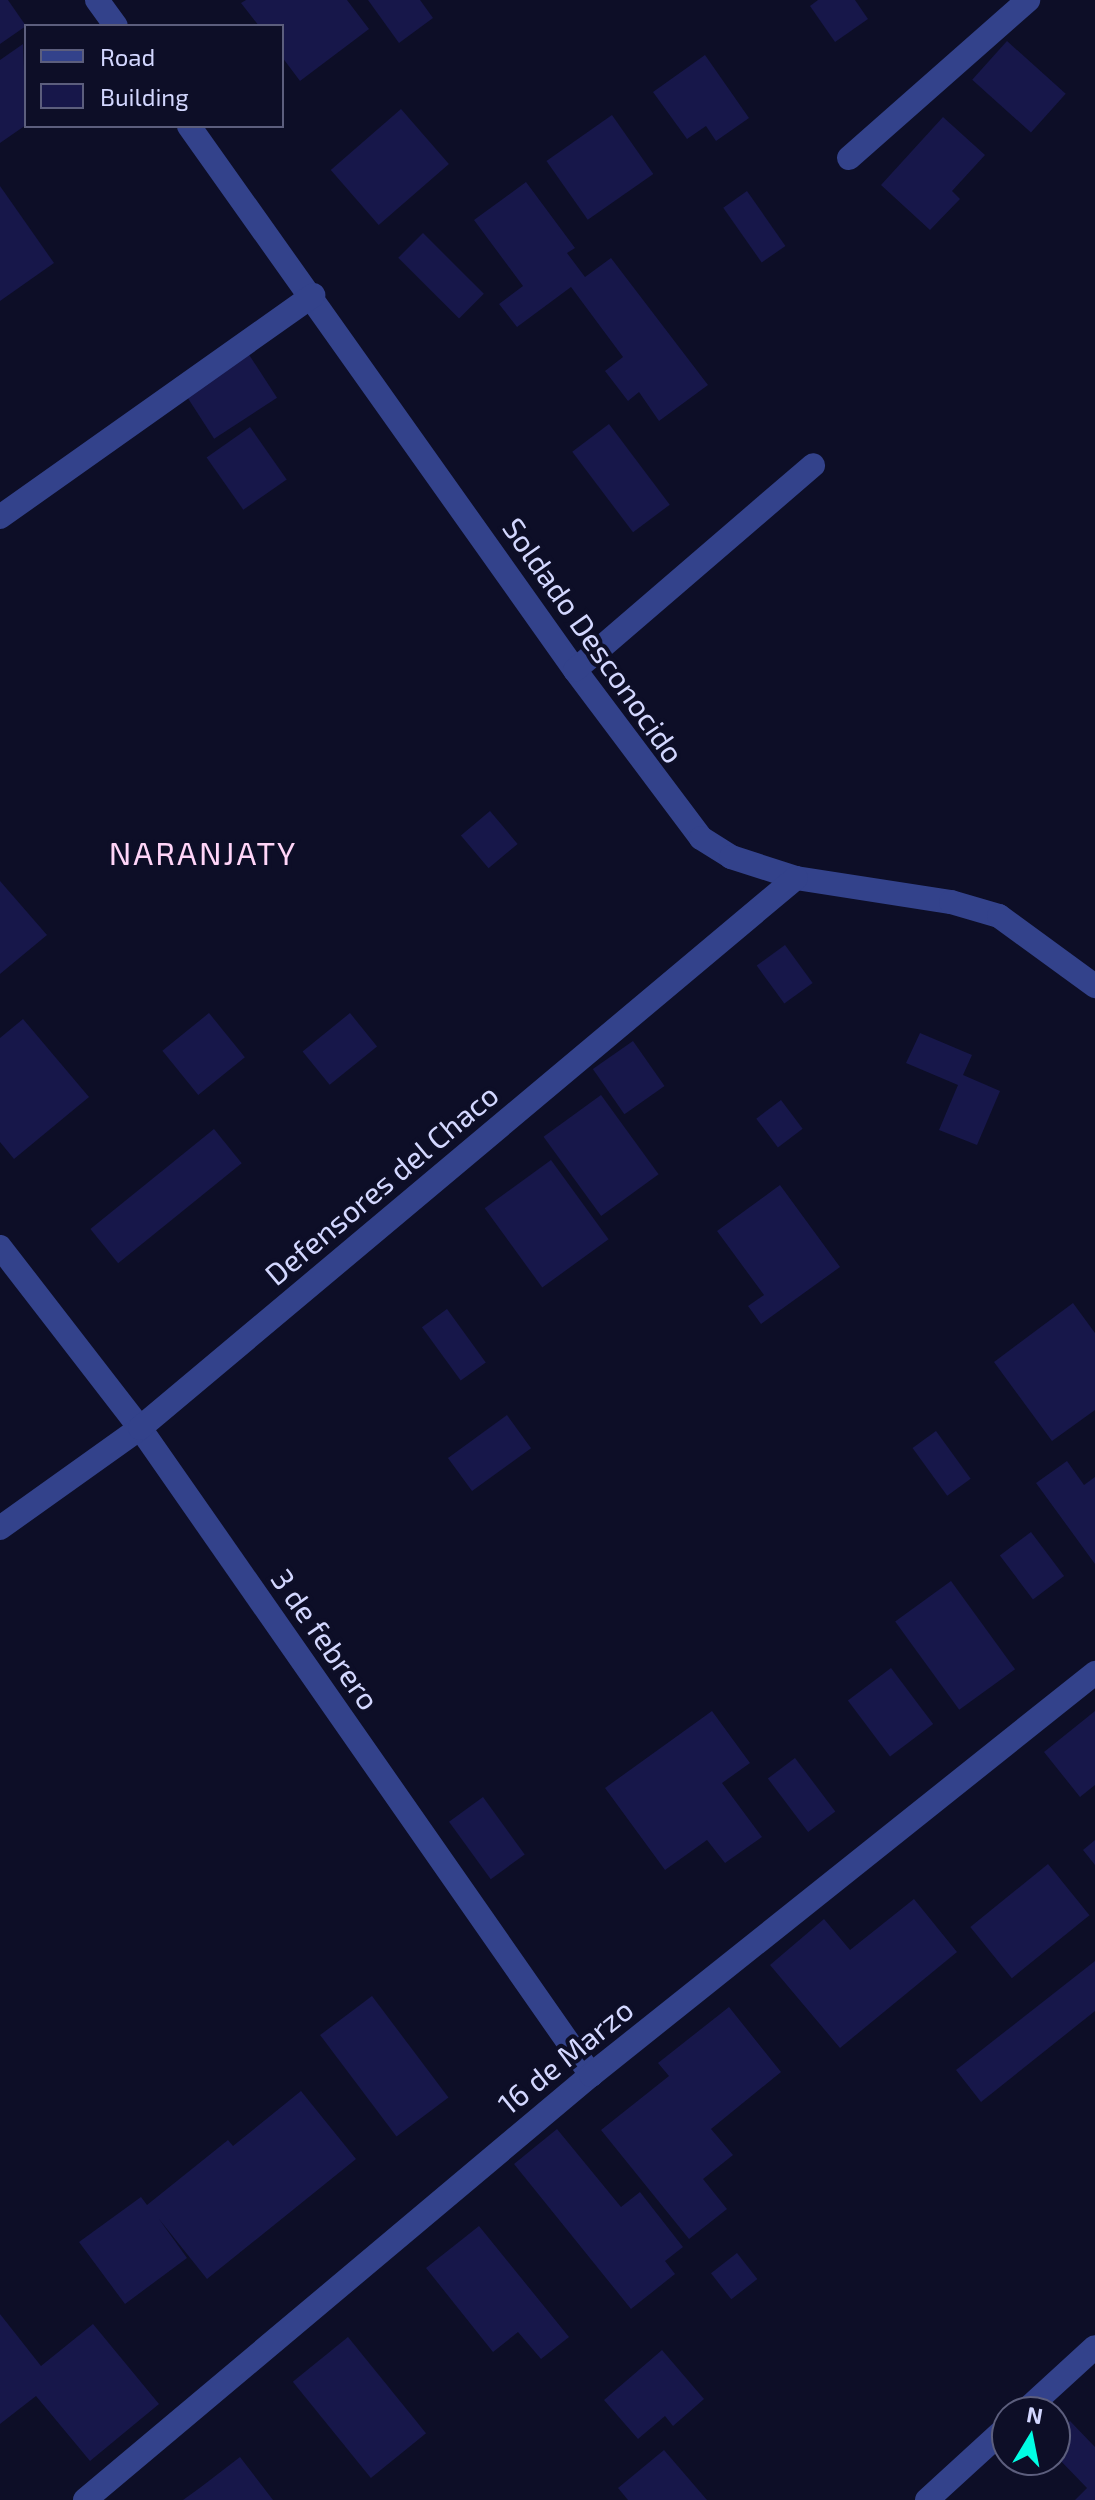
<!DOCTYPE html>
<style>
body{margin:0}
#map{position:relative;width:1095px;height:2500px;overflow:hidden;background:#0d0e27;font-family:"Exo 2",sans-serif}
div>[style]{position:absolute}
.building>*{inset:0;background:#17174a;transform-origin:0 0}
.minor>*{height:24px;margin:-12px;padding:0 12px;transform-origin:12px;border-radius:12px;background:#33428b}
span{translate:-50% -50%;white-space:nowrap;text-align:center;line-height:1.15;-webkit-text-stroke:8px #0d0e27;paint-order:stroke}
.street-label{font-size:30px;color:#d3d7ff}
.neighbourhood-label{font-size:32px;color:#ffd5f8;letter-spacing:2px}
.legend{position:absolute;left:24px;top:24px;width:260px;height:104px;box-sizing:border-box;background:#0d0e27;border:2px solid #5c5e7d;margin:0;padding:10px 14px;list-style:none;font-size:24px;color:#d3d7ff}
.legend li{display:flex;align-items:center;gap:16px;height:40px}
.legend b{width:40px;border:2px solid #5c5e7d}
.north{position:absolute;left:991px;top:2396px;width:80px;height:80px;box-sizing:border-box;background:#0d0e27;border:2px solid #5c5e7d;border-radius:50%;rotate:10deg;font-size:22px;font-weight:700;line-height:32px;text-align:center;color:#d3d7ff}
.north::after{content:'';display:block;margin:auto;width:28px;height:36px;background:#00fee4;clip-path:polygon(50% 0,100% 100%,50% 72%,0 100%)}
</style>
<div id="map">
<div class="building">
<i style="clip-path:polygon(0 0,8px 0,26px 26px,0 44px)"></i>
<i style="clip-path:polygon(246px 0,347px 0,369px 29px,300px 81px,282px 57px,282px 26px,259px 26px,241px 3px)"></i>
<i style="clip-path:polygon(368px 0,420px 0,433px 18px,399px 43px)"></i>
<i style="clip-path:polygon(818px 0,855px 0,868px 19px,835px 42px,810px 6px)"></i>
<i style="left:1007px;top:41px;width:79px;height:52px;rotate:42deg"></i>
<i style="clip-path:polygon(23px 44px,26px 125px,0 143px,0 60px)"></i>
<i style="clip-path:polygon(705px 55px,749px 118px,716px 141px,706px 126px,687px 139px,653px 92px)"></i>
<i style="left:401px;top:109px;width:73px;height:93px;rotate:49deg"></i>
<i style="left:612px;top:115px;width:72px;height:80px;rotate:55deg"></i>
<i style="clip-path:polygon(943px 117px,985px 155px,952px 191px,960px 199px,930px 230px,881px 185px)"></i>
<i style="clip-path:polygon(526px 182px,575px 248px,567px 253px,585px 277px,611px 258px,708px 385px,659px 421px,639px 392px,628px 401px,605px 371px,623px 357px,571px 287px,517px 327px,499px 304px,523px 286px,474px 220px)"></i>
<i style="clip-path:polygon(0 186px,54px 263px,0 301px)"></i>
<i style="left:747px;top:191px;width:67px;height:29px;rotate:55deg"></i>
<i style="left:423px;top:233px;width:86px;height:35px;rotate:45deg"></i>
<i style="left:246px;top:350px;width:57px;height:75px;rotate:57deg"></i>
<i style="left:609px;top:424px;width:101px;height:46px;rotate:53deg"></i>
<i style="left:250px;top:427px;width:64px;height:53px;rotate:55deg"></i>
<i style="left:490px;top:811px;width:43px;height:38px;rotate:50deg"></i>
<i style="clip-path:polygon(0 881px,47px 935px,0 974px)"></i>
<i style="left:785px;top:945px;width:47px;height:35px;rotate:54deg"></i>
<i style="left:209px;top:1013px;width:57px;height:60px;rotate:51deg"></i>
<i style="left:350px;top:1013px;width:43px;height:61px;rotate:51deg"></i>
<i style="clip-path:polygon(23px 1019px,89px 1097px,14px 1159px,0 1142px,0 1038px)"></i>
<i style="clip-path:polygon(920px 1033px,972px 1055px,963px 1075px,1000px 1091px,977px 1145px,939px 1130px,958px 1085px,906px 1063px)"></i>
<i style="left:633px;top:1041px;width:55px;height:49px;rotate:55deg"></i>
<i style="left:601px;top:1095px;width:98px;height:71px;rotate:54deg"></i>
<i style="left:781px;top:1100px;width:36px;height:31px;rotate:53deg"></i>
<i style="left:214px;top:1129px;width:44px;height:159px;rotate:51deg"></i>
<i style="left:551px;top:1160px;width:98px;height:82px;rotate:54deg"></i>
<i style="clip-path:polygon(780px 1185px,840px 1267px,761px 1324px,748px 1306px,764px 1295px,717px 1231px)"></i>
<i style="clip-path:polygon(1073px 1303px,1095px 1333px,1095px 1410px,1052px 1441px,994px 1362px)"></i>
<i style="left:447px;top:1309px;width:66px;height:31px;rotate:54deg"></i>
<i style="left:507px;top:1415px;width:41px;height:73px;rotate:54deg"></i>
<i style="left:936px;top:1431px;width:59px;height:29px;rotate:54deg"></i>
<i style="clip-path:polygon(1067px 1461px,1084px 1485px,1095px 1477px,1095px 1564px,1036px 1483px)"></i>
<i style="left:1031px;top:1532px;width:55px;height:39px;rotate:53deg"></i>
<i style="left:951px;top:1581px;width:109px;height:69px;rotate:54deg"></i>
<i style="left:891px;top:1668px;width:70px;height:54px;rotate:53deg"></i>
<i style="clip-path:polygon(712px 1711px,750px 1763px,722px 1783px,762px 1837px,725px 1863px,707px 1840px,665px 1870px,605px 1788px)"></i>
<i style="clip-path:polygon(1095px 1711px,1095px 1785px,1080px 1797px,1044px 1752px)"></i>
<i style="left:795px;top:1758px;width:67px;height:34px;rotate:53deg"></i>
<i style="left:483px;top:1797px;width:71px;height:42px;rotate:54deg"></i>
<i style="clip-path:polygon(1095px 1840px,1095px 1865px,1083px 1850px)"></i>
<i style="left:1048px;top:1864px;width:66px;height:100px;rotate:51deg"></i>
<i style="clip-path:polygon(914px 1899px,957px 1952px,840px 2048px,770px 1965px,824px 1919px,850px 1950px)"></i>
<i style="clip-path:polygon(1095px 1961px,1095px 2011px,981px 2102px,956px 2070px)"></i>
<i style="left:372px;top:1996px;width:127px;height:65px;rotate:53deg"></i>
<i style="clip-path:polygon(729px 2007px,781px 2072px,711px 2129px,733px 2155px,703px 2179px,727px 2209px,689px 2239px,601px 2130px,669px 2076px,658px 2063px)"></i>
<i style="clip-path:polygon(301px 2091px,356px 2159px,207px 2279px,159px 2219px,187px 2258px,125px 2304px,79px 2242px,141px 2197px,147px 2205px,228px 2140px,233px 2146px)"></i>
<i style="clip-path:polygon(557px 2129px,621px 2207px,640px 2192px,683px 2247px,665px 2261px,675px 2274px,631px 2309px,514px 2164px)"></i>
<i style="clip-path:polygon(479px 2226px,569px 2337px,541px 2359px,518px 2332px,493px 2352px,426px 2268px)"></i>
<i style="left:737px;top:2253px;width:33px;height:33px;rotate:52deg"></i>
<i style="clip-path:polygon(0 2314px,41px 2366px,93px 2324px,159px 2404px,90px 2461px,36px 2396px,0 2424px)"></i>
<i style="left:348px;top:2337px;width:124px;height:71px;rotate:51deg"></i>
<i style="clip-path:polygon(662px 2350px,704px 2399px,673px 2426px,665px 2416px,638px 2439px,604px 2400px)"></i>
<i style="clip-path:polygon(1070px 2421px,1095px 2447px,1095px 2500px,1075px 2500px,1087px 2488px,1055px 2455px,1055px 2435px)"></i>
<i style="clip-path:polygon(664px 2450px,707px 2500px,628px 2500px,618px 2488px)"></i>
<i style="clip-path:polygon(240px 2457px,273px 2500px,183px 2500px,201px 2487px)"></i>
</div>
<div class="minor">
<i style="left:97px;top:0;width:32px;rotate:54deg"></i>
<i style="left:189px;top:126px;width:667px;rotate:54.64deg"></i>
<i style="left:575px;top:670px;width:210px;rotate:53.1deg"></i>
<i style="left:701px;top:838px;width:36px;rotate:32deg"></i>
<i style="left:731px;top:857px;width:68px;rotate:17.9deg"></i>
<i style="left:796px;top:878px;width:157px;rotate:8.8deg"></i>
<i style="left:951px;top:902px;width:50px;rotate:16.3deg"></i>
<i style="left:999px;top:916px;width:119px;rotate:36.1deg"></i>
<i style="left:849px;top:158px;width:239px;rotate:-41.4deg"></i>
<i style="left:0;top:517px;width:384px;rotate:-35.3deg"></i>
<i style="left:575px;top:670px;width:314px;rotate:-40.7deg"></i>
<i style="left:0;top:1247px;width:229px;rotate:52.3deg"></i>
<i style="left:140px;top:1428px;width:789px;rotate:55.12deg"></i>
<i style="left:0;top:1528px;width:172px;rotate:-35.5deg"></i>
<i style="left:140px;top:1428px;width:856px;rotate:-39.98deg"></i>
<i style="left:1024px;top:2412px;width:96px;rotate:-42.5deg"></i>
<i style="left:85px;top:2500px;width:661px;rotate:-40.03deg"></i>
<i style="left:591px;top:2075px;width:645px;rotate:-38.58deg"></i>
<i style="left:927px;top:2500px;width:108px;rotate:-42.4deg"></i>
</div>
<div class="street-label">
<span style="left:594px;top:640px;rotate:55deg">Soldado Desconocido</span>
<span style="left:381px;top:1184px;rotate:-40deg">Defensores del Chaco</span>
<span style="left:326px;top:1639px;rotate:55deg">3 de febrero</span>
<span style="left:565px;top:2056px;rotate:-39deg">16 de Marzo</span>
</div>
<div class="neighbourhood-label">
<span style="left:203px;top:852px">NARANJATY</span>
</div>
<ul class="legend">
<li><b style="height:10px;background:#33428b"></b>Road</li>
<li><b style="height:22px;background:#17174a"></b>Building</li>
</ul>
<div class="north">N</div>
</div>
